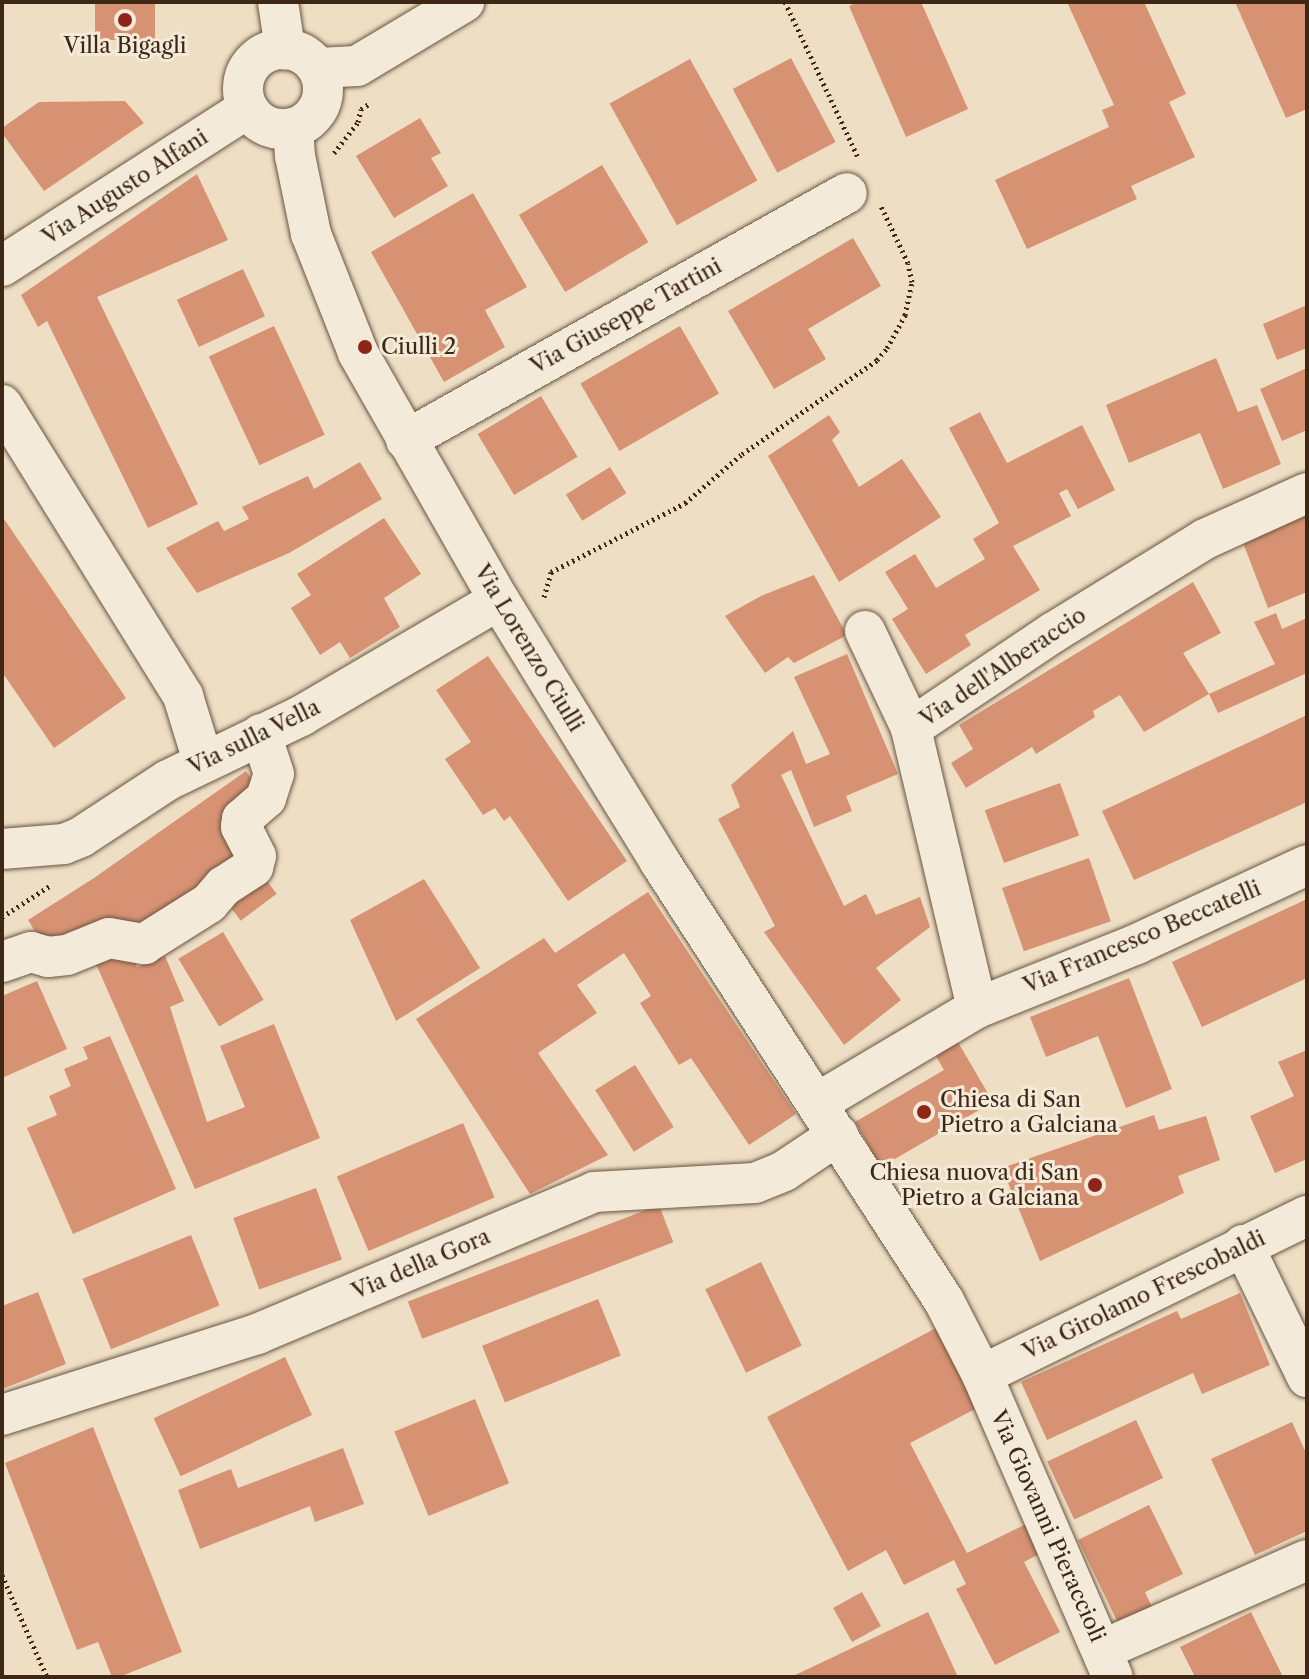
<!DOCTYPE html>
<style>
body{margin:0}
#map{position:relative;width:1309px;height:1679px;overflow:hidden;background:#eddec4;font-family:"Libre Caslon Text",serif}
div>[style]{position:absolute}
.building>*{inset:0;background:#d79273;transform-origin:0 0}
.path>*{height:5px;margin-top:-2.5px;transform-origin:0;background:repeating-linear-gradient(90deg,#3e2714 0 2px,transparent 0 6px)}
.roads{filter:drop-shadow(0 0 2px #6a5540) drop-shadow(0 0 2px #6a5540)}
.minor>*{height:40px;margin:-20px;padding:0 20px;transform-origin:20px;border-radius:20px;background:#f3ead9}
.minor>.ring{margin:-20px;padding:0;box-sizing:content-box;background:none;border:40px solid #f3ead9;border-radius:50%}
.dots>*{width:22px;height:22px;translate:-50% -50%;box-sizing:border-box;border:4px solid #f3ead9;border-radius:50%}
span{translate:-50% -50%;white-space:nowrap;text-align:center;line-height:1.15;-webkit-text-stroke:6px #f3ead9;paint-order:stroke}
.poi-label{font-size:22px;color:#3e2714}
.left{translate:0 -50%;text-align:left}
.right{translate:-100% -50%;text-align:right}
.street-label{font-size:22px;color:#3e2714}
.frame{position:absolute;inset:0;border:4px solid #3e2714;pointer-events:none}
</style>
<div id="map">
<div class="building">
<i style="left:95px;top:2px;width:60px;height:38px"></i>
<i style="clip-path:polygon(858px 2px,921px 2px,968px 109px,906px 137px,849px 6px)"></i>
<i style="clip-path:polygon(1067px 2px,1144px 2px,1186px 94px,1169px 102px,1195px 157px,1131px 186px,1137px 199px,1027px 249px,995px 180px,1109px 127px,1102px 110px,1114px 105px)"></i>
<i style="clip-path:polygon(1235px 2px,1307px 2px,1307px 109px,1286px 118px)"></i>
<i style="left:791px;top:58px;width:95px;height:66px;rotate:62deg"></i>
<i style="left:690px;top:59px;width:139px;height:92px;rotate:61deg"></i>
<i style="clip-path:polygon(125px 101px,144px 123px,44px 191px,2px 133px,2px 128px,39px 102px)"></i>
<i style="clip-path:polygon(420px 118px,441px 153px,431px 158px,448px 186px,394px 218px,356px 156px)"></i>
<i style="left:602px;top:165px;width:90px;height:97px;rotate:59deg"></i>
<i style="clip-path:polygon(197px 174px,228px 240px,97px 297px,198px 504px,148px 528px,47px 321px,38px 327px,21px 295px)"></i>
<i style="clip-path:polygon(473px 193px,527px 287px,485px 310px,505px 347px,444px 382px,371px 252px)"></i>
<i style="clip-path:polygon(853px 238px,881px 286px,808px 329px,826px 359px,774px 389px,728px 311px)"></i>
<i style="left:243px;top:269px;width:52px;height:73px;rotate:65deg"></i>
<i style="clip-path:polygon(1307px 305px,1307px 348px,1277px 360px,1263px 324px)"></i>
<i style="left:274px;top:326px;width:120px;height:72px;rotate:65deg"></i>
<i style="left:680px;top:326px;width:78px;height:115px;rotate:60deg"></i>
<i style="clip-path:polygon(1216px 358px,1238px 412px,1257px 405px,1281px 464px,1223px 489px,1200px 433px,1129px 463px,1106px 405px)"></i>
<i style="clip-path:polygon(1307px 368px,1307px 430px,1282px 441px,1260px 389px)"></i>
<i style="left:541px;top:396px;width:71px;height:74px;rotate:59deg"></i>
<i style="clip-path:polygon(980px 412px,1007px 463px,1082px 425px,1115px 490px,1078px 509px,1067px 489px,1059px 493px,1071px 516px,1013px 546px,1040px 590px,965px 635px,971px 645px,926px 674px,892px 619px,908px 609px,885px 572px,915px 554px,936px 588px,985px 559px,973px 539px,999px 523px,949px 428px)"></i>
<i style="clip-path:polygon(829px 415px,840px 432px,832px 440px,859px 487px,902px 459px,941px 517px,839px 582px,768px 456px)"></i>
<i style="clip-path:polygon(360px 462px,382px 499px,289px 553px,197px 593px,166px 548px,218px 521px,224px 531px,249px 519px,242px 507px,308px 476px,314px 489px)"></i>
<i style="left:610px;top:467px;width:31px;height:52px;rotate:58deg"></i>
<i style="clip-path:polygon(1307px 514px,1307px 592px,1268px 608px,1242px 540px)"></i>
<i style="clip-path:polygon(2px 516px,126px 698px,54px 748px,2px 672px)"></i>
<i style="clip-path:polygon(384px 518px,421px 574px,384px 598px,400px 627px,350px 658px,340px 642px,320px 655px,291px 608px,311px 595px,297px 574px)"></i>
<i style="clip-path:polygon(814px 575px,847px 635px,794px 663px,788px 657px,765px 673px,725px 616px,761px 596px)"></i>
<i style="clip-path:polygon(1193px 582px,1221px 633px,1183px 653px,1209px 694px,1144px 732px,1120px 695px,1093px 711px,1095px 717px,1036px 754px,1032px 747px,966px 788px,951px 763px,973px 749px,959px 725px)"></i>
<i style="clip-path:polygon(1276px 613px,1282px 629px,1307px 618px,1307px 673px,1218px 713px,1209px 694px,1275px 664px,1254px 622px)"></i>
<i style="clip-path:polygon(847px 654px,898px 774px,846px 796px,852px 811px,814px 827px,791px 770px,781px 775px,844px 906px,866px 894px,876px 915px,920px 897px,930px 927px,876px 968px,901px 1000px,844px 1045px,764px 932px,775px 926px,718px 819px,740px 807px,731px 785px,793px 731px,806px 764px,830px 754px,794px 677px)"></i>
<i style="clip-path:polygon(488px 656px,627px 861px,568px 901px,510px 816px,504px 821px,495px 808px,483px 815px,445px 759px,471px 742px,436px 690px)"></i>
<i style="clip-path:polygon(1307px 715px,1307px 802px,1134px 880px,1102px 811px)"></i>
<i style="clip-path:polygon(246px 771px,263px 796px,252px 858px,132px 939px,46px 949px,28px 920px,94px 878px)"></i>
<i style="left:1060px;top:783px;width:56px;height:80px;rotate:70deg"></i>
<i style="left:1089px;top:858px;width:67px;height:92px;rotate:71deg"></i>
<i style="left:264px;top:877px;width:21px;height:45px;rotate:53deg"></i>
<i style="clip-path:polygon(424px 879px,480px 968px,396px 1021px,350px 920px)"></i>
<i style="clip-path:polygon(648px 892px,796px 1114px,749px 1145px,691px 1058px,679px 1065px,640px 1003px,651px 996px,624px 953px,577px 985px,597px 1013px,538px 1053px,608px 1155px,530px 1194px,416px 1019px,544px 938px,555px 953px)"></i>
<i style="clip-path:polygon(1307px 899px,1307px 978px,1202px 1027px,1172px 962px)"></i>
<i style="left:223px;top:932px;width:79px;height:52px;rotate:59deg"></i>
<i style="clip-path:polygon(130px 949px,137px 967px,165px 956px,184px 1001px,170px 1007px,207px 1122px,245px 1107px,220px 1046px,274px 1024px,320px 1138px,195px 1189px,96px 964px)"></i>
<i style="clip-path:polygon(1129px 978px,1172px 1089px,1126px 1108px,1098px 1036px,1046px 1057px,1030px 1017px)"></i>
<i style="clip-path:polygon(37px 981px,67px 1049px,2px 1078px,2px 996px)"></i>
<i style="clip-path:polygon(110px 1036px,176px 1189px,73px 1234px,27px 1128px,57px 1115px,49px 1096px,71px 1086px,64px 1069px,88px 1059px,83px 1047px)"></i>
<i style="clip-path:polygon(955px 1037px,993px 1102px,881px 1167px,855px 1122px,944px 1070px,933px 1051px)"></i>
<i style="clip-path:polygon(1307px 1050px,1307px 1159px,1275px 1173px,1250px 1116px,1294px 1096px,1278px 1062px)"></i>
<i style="left:635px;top:1065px;width:73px;height:47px;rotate:58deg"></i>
<i style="clip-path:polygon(1154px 1115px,1159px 1130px,1206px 1116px,1220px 1160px,1178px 1176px,1184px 1193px,1040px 1261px,1002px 1168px)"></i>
<i style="left:463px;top:1123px;width:81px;height:137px;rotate:67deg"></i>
<i style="left:316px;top:1188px;width:76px;height:88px;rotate:70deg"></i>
<i style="left:659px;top:1205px;width:40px;height:269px;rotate:69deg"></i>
<i style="left:191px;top:1235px;width:76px;height:117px;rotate:68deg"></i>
<i style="left:761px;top:1262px;width:93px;height:62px;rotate:64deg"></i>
<i style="clip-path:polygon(38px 1292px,66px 1364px,2px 1389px,2px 1306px)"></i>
<i style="clip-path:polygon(1240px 1293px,1270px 1365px,1202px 1394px,1193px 1373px,1047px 1440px,1021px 1382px,1177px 1311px,1181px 1319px)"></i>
<i style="left:598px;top:1299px;width:61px;height:125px;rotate:68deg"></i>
<i style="clip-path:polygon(938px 1327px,979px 1407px,910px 1443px,967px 1553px,1026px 1524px,1041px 1553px,1024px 1562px,1060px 1632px,995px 1665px,956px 1589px,966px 1584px,954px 1560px,904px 1585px,886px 1550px,848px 1571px,767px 1417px)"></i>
<i style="left:285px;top:1357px;width:64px;height:145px;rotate:65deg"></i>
<i style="left:475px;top:1399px;width:91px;height:87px;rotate:68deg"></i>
<i style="left:1136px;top:1420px;width:64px;height:98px;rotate:65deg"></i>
<i style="clip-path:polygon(1292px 1422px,1307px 1455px,1307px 1531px,1255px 1555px,1211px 1459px)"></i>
<i style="clip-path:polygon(93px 1427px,182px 1652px,119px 1677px,112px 1677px,98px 1642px,77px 1650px,5px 1463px)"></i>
<i style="clip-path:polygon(343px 1448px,364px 1504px,315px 1522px,310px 1506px,200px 1549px,178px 1490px,231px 1469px,238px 1488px)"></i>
<i style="clip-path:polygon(1149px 1505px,1183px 1574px,1145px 1592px,1152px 1607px,1118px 1623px,1078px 1540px)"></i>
<i style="left:862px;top:1592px;width:39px;height:33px;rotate:61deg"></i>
<i style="clip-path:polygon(928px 1612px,958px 1677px,791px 1677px)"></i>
<i style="clip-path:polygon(1251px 1612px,1283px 1677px,1195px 1677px,1180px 1647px)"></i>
</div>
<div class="path">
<i style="left:785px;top:2px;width:171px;rotate:64.8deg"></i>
<i style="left:334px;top:153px;width:39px;rotate:-52deg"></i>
<i style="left:358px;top:122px;width:13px;rotate:-77deg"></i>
<i style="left:361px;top:109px;width:9px;rotate:-32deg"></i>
<i style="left:544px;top:597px;width:26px;rotate:-74deg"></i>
<i style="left:551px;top:572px;width:151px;rotate:-27.2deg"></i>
<i style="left:685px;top:503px;width:75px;rotate:-40.7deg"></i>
<i style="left:742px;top:454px;width:165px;rotate:-34.8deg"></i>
<i style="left:877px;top:360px;width:16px;rotate:-50deg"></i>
<i style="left:887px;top:348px;width:38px;rotate:-61deg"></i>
<i style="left:905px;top:315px;width:34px;rotate:-78deg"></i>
<i style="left:912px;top:282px;width:19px;rotate:-102deg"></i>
<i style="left:908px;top:263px;width:63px;rotate:-115.3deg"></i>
<i style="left:2px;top:917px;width:59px;rotate:-33.1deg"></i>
<i style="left:2px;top:1575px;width:111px;rotate:66.2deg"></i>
</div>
<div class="roads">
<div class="minor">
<i style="left:278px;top:2px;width:48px;rotate:81.5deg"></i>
<i class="ring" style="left:243px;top:49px;width:40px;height:40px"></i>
<i style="left:318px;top:68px;width:39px;rotate:-3deg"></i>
<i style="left:357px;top:66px;width:125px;rotate:-30.9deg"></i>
<i style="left:293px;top:128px;width:28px;rotate:86deg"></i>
<i style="left:295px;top:156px;width:80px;rotate:78.4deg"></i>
<i style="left:311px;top:234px;width:128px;rotate:68.4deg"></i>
<i style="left:358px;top:353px;width:284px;rotate:60.3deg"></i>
<i style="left:499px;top:600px;width:308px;rotate:58.4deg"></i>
<i style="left:660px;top:862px;width:523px;rotate:57.1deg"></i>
<i style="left:944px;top:1301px;width:83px;rotate:62.8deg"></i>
<i style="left:982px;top:1375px;width:329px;rotate:66.6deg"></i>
<i style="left:2px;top:266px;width:292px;rotate:-32.7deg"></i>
<i style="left:2px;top:405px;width:343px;rotate:58.1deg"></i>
<i style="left:183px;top:696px;width:68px;rotate:72.9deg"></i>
<i style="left:406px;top:440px;width:505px;rotate:-29.25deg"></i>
<i style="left:865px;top:631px;width:107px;rotate:64.6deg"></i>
<i style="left:2px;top:849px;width:62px;rotate:-4.6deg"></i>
<i style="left:64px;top:844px;width:18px;rotate:-22deg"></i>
<i style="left:81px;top:837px;width:104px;rotate:-33.2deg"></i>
<i style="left:168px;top:780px;width:148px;rotate:-25.7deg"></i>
<i style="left:301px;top:716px;width:229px;rotate:-30.4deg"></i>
<i style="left:2px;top:962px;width:31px;rotate:-19deg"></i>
<i style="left:31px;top:952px;width:18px;rotate:16deg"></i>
<i style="left:48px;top:957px;width:19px;rotate:-6deg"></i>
<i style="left:67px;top:955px;width:45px;rotate:-22deg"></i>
<i style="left:109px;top:938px;width:36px;rotate:10deg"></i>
<i style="left:144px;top:944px;width:77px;rotate:-32.2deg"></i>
<i style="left:209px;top:903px;width:23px;rotate:-49deg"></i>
<i style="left:224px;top:886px;width:35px;rotate:-33deg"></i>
<i style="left:253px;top:867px;width:11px;rotate:-75deg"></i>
<i style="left:256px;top:856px;width:33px;rotate:-117deg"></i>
<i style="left:241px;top:827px;width:8px;rotate:-83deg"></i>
<i style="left:242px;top:819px;width:32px;rotate:-41deg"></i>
<i style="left:266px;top:798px;width:25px;rotate:-72deg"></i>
<i style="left:274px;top:774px;width:42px;rotate:-108deg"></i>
<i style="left:977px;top:1008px;width:288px;rotate:-103.3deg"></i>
<i style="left:911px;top:728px;width:172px;rotate:-33.9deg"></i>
<i style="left:1054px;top:632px;width:177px;rotate:-31.6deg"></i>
<i style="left:1205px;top:539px;width:112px;rotate:-24.3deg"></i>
<i style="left:817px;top:1103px;width:186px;rotate:-30.7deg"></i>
<i style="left:977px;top:1008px;width:172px;rotate:-21.8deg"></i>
<i style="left:1137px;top:944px;width:187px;rotate:-24.9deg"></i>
<i style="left:1243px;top:1245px;width:147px;rotate:64.1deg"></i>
<i style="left:982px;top:1375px;width:362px;rotate:-26.1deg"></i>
<i style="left:2px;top:1415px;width:268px;rotate:-17.6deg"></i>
<i style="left:257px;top:1334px;width:366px;rotate:-22.8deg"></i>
<i style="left:594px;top:1192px;width:161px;rotate:-3.2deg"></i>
<i style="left:755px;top:1183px;width:31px;rotate:-22deg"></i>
<i style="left:784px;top:1171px;width:65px;rotate:-33.7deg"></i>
<i style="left:1102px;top:1650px;width:224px;rotate:-23.7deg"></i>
</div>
</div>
<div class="dots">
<i style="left:125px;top:20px;background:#8f2418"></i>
<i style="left:365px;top:347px;background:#8f2418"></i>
<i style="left:924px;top:1112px;background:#8f2418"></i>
<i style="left:1095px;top:1185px;background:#8f2418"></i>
</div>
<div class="poi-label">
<span style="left:125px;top:46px">Villa Bigagli</span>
<span class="left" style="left:381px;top:347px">Ciulli 2</span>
<span class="left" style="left:940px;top:1112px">Chiesa di San<br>Pietro a Galciana</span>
<span class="right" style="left:1079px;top:1185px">Chiesa nuova di San<br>Pietro a Galciana</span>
</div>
<div class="street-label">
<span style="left:125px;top:187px;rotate:-33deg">Via Augusto Alfani</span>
<span style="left:626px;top:316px;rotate:-29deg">Via Giuseppe Tartini</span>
<span style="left:529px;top:648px;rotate:59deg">Via Lorenzo Ciulli</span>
<span style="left:1003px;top:667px;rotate:-34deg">Via dell'Alberaccio</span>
<span style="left:254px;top:737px;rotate:-26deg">Via sulla Vella</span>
<span style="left:1142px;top:937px;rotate:-23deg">Via Francesco Beccatelli</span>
<span style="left:421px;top:1264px;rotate:-23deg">Via della Gora</span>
<span style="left:1144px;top:1295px;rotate:-26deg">Via Girolamo Frescobaldi</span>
<span style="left:1048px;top:1526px;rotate:66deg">Via Giovanni Pieraccioli</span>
</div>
<div class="frame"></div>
</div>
